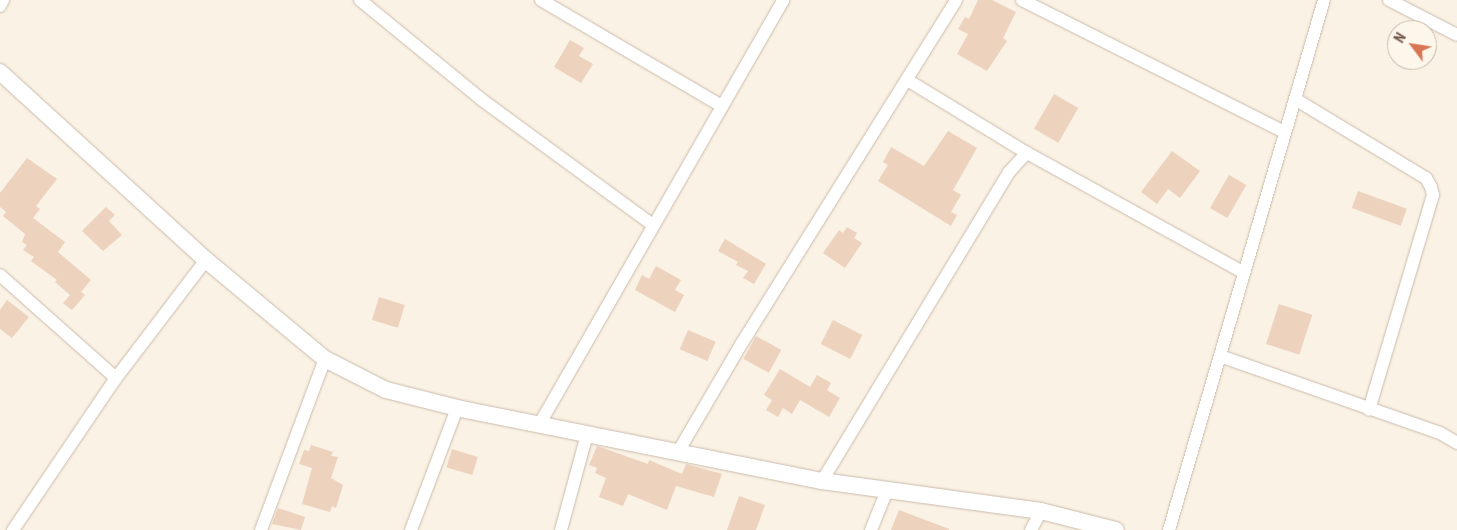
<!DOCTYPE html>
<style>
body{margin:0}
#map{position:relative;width:1457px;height:530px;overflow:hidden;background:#faf2e4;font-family:"Roboto Condensed",sans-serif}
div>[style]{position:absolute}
.building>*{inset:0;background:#edd2be;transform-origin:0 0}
.roads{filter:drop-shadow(0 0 1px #cabaac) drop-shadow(0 0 1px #cabaac)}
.minor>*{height:12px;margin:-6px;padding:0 6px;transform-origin:6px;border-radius:6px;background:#fff}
.tertiary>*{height:16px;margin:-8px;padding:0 8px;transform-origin:8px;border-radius:8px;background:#fff}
span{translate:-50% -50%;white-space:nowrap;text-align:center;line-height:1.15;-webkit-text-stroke:4px #fdf6ea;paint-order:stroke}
.north{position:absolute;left:1387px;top:20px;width:50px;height:50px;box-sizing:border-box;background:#fdf6ea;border:1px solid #c5b8ab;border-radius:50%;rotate:301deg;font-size:14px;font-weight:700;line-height:20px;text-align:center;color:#705a4c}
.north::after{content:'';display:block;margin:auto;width:18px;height:22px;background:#da7553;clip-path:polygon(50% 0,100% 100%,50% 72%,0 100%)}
</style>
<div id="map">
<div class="building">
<i style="clip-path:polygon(978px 0,992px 0,1016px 12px,1003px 38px,1007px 41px,987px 71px,957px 54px,968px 34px,958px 29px,965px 17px,969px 19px)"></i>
<i style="clip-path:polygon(570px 40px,584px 48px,579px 56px,593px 64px,581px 83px,554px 67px)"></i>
<i style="left:1054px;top:94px;width:28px;height:40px;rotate:30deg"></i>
<i style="clip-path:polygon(948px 131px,977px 148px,953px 190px,961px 195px,951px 212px,957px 215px,951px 226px,878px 181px,888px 165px,883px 162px,891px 147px,924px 166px)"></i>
<i style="clip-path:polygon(1172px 151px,1200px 171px,1180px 198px,1168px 189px,1157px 204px,1141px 192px)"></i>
<i style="clip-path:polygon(27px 158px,57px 179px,36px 206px,40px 209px,33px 218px,65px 242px,58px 252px,91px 280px,81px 292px,85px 295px,72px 310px,63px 303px,70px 295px,55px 282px,57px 280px,31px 261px,34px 257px,23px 250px,27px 245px,22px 242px,25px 234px,3px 216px,6px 212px,0 207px,0 193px)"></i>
<i style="left:1229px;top:175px;width:20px;height:38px;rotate:30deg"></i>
<i style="left:1358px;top:191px;width:52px;height:18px;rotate:20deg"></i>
<i style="clip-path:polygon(106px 207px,115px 215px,109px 221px,122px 235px,103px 251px,82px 231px)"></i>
<i style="clip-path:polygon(847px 227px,857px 233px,854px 238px,862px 243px,845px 268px,823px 253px,839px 230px,843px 233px)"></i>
<i style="clip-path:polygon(725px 239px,766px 264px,754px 284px,743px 278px,748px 271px,736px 265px,738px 262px,718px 251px)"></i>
<i style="clip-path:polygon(656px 266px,681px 280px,675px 290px,684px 295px,675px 312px,635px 290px,642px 275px,649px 279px)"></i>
<i style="left:379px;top:297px;width:27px;height:24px;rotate:17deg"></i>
<i style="clip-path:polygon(7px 300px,29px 317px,12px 338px,0 329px,0 310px)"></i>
<i style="left:1279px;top:304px;width:35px;height:42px;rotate:18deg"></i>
<i style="left:833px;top:320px;width:33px;height:27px;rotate:27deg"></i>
<i style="left:688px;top:330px;width:30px;height:21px;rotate:23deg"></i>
<i style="left:756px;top:336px;width:29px;height:26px;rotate:29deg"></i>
<i style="clip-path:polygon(780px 369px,810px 387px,817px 375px,831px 383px,827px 390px,840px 398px,829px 417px,800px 400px,792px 414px,783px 408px,778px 417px,766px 410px,772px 400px,764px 395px)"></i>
<i style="clip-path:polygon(311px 445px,333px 452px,331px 456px,338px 457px,331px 478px,343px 485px,336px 508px,332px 506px,330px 512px,302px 504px,312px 468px,299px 464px,304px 450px,309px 451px)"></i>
<i style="clip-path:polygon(597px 446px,648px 464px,649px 460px,682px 474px,686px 464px,722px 474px,714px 497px,676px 486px,667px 510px,628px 494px,623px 506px,599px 497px,606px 478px,595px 473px,597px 468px,589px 465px)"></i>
<i style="left:452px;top:449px;width:27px;height:19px;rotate:17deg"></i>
<i style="clip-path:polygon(739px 496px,765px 505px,756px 530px,727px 530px)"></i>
<i style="clip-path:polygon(278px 508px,305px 517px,301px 530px,272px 524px)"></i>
<i style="clip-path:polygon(899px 510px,949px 529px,949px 530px,891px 530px)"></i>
</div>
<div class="roads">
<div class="minor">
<i style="left:360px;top:0;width:158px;rotate:39.3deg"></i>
<i style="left:482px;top:100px;width:212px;rotate:36.2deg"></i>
<i style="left:541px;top:0;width:210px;rotate:30.4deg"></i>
<i style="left:1022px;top:0;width:294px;rotate:26.7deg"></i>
<i style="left:1389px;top:0;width:76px;rotate:27.2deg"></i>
<i style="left:0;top:6px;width:7px;rotate:-63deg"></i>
<i style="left:909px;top:81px;width:138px;rotate:31.4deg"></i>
<i style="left:1027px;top:153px;width:248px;rotate:28.9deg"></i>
<i style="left:1295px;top:99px;width:153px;rotate:31.1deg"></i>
<i style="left:1426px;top:178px;width:10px;rotate:61deg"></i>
<i style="left:1431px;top:187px;width:8px;rotate:76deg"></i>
<i style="left:1433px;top:195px;width:224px;rotate:106.6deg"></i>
<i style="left:0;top:275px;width:155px;rotate:41.6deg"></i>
<i style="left:1220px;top:356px;width:233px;rotate:19.3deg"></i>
<i style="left:1440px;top:433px;width:20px;rotate:30deg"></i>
<i style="left:539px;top:425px;width:490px;rotate:-60.1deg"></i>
<i style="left:678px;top:452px;width:126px;rotate:-59.6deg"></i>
<i style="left:742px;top:343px;width:404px;rotate:-58deg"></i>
<i style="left:822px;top:481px;width:361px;rotate:-58.8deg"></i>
<i style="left:1009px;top:172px;width:26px;rotate:-47deg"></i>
<i style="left:13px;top:530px;width:184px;rotate:-55.9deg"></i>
<i style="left:116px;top:378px;width:148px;rotate:-52.7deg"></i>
<i style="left:261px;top:530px;width:183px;rotate:-69.5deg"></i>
<i style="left:411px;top:530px;width:130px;rotate:-69.3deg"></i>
<i style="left:561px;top:530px;width:99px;rotate:-74.8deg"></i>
<i style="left:871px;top:530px;width:45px;rotate:-68deg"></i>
<i style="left:1031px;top:530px;width:21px;rotate:-62deg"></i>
<i style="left:1169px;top:530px;width:552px;rotate:-73.7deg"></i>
</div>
<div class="tertiary">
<i style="left:0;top:72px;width:279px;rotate:42.4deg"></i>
<i style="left:206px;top:260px;width:155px;rotate:39.8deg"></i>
<i style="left:325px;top:359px;width:68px;rotate:26.9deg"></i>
<i style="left:386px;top:390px;width:77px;rotate:14.2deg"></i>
<i style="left:461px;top:409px;width:368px;rotate:11.3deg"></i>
<i style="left:822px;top:481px;width:221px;rotate:7.8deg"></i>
<i style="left:1041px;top:511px;width:77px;rotate:14.2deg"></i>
</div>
</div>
<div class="north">N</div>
</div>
